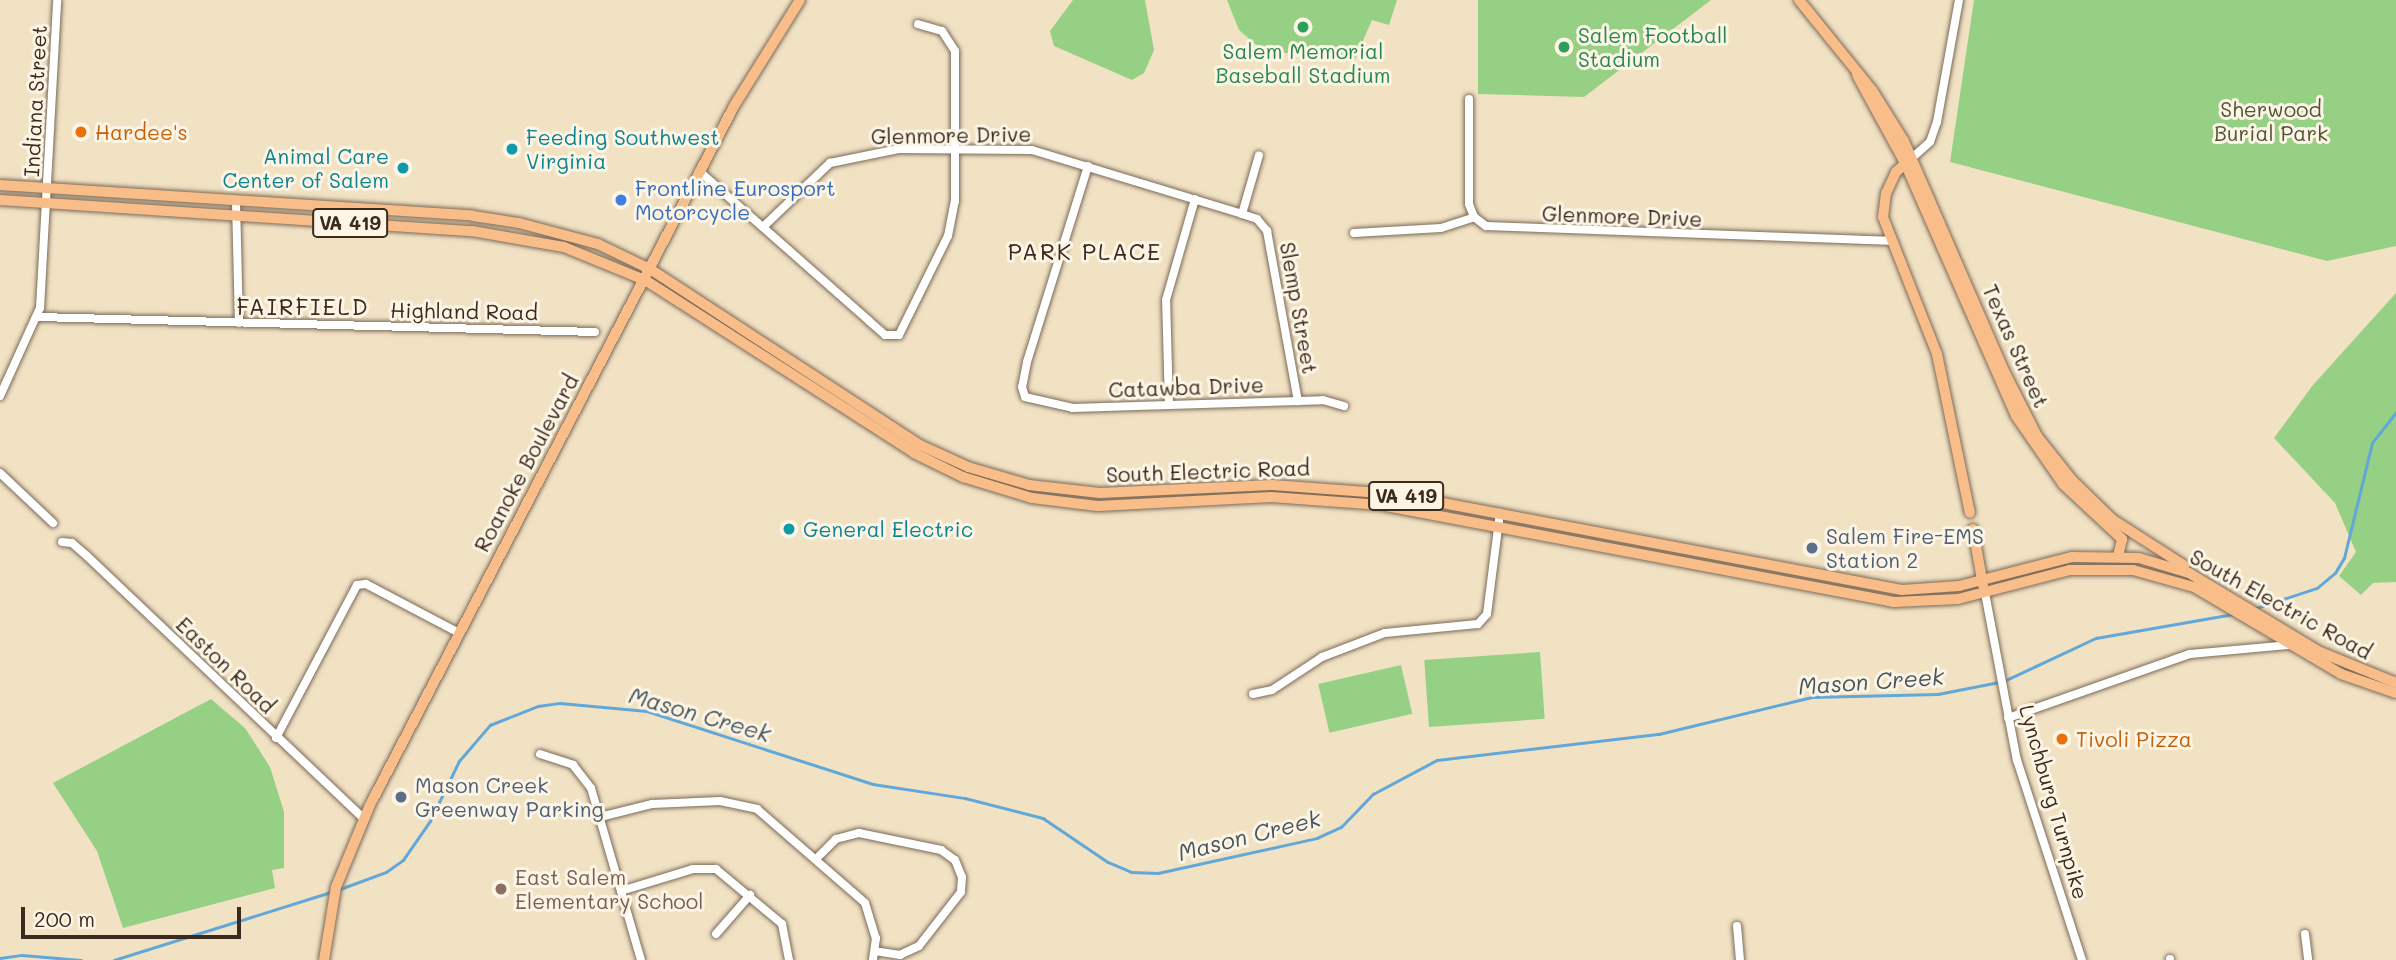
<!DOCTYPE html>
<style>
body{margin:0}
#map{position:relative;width:2396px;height:960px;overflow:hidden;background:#f2e2c4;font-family:Mali,sans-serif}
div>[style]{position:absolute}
.green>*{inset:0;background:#96d084;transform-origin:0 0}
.stream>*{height:2.5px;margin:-1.25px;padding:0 1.25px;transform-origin:1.25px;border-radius:1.25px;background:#61a8d8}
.roads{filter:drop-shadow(0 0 2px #7b6a58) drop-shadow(0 0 2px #7b6a58)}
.minor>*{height:8px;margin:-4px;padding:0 4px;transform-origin:4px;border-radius:4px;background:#fff}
.major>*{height:10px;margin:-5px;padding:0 5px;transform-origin:5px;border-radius:5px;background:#f8bd88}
.dots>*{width:19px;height:19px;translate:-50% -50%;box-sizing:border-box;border:4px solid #fcf5e5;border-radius:50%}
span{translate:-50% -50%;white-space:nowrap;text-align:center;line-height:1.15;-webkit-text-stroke:6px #fcf5e5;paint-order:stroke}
.shield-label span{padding:2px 5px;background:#fcf5e5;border:2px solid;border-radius:5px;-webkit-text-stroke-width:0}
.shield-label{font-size:19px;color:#3b2a1e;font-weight:700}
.leisure-label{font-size:21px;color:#27864d}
.left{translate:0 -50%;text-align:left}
.street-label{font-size:21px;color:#3b2a1e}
.park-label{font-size:21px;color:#525438}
.food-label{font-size:21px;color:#c56008}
.culture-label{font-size:21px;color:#0d838f}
.right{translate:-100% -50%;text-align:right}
.shop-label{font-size:21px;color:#366cbe}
.service-label{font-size:21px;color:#4e5e75}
.education-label{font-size:21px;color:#785e54}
.neighbourhood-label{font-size:23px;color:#3b2a1e;letter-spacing:2px}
.water-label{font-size:23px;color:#48565f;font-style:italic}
.scale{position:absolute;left:21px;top:907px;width:220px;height:32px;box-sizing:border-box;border:4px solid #3b2a1e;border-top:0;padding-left:9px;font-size:21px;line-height:24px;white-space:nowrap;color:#3b2a1e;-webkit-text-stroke:5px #fcf5e5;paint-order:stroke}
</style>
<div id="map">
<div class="green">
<i style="clip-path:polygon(1073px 0,1145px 0,1154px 50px,1144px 73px,1132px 80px,1054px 46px,1050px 31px)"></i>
<i style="clip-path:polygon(1227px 0,1397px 0,1389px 25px,1372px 20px,1355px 59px,1323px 59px,1261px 49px,1239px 30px)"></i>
<i style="clip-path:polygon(1478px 0,1711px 0,1584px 97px,1478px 94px)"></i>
<i style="clip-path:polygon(1974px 0,2396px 0,2396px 246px,2327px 261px,1950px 162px)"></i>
<i style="clip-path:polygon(2396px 293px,2396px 582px,2373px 583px,2361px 595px,2339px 576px,2356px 552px,2335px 503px,2274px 438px,2313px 385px)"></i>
<i style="left:1540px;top:652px;width:67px;height:116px;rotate:86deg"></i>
<i style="left:1401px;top:665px;width:50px;height:85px;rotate:77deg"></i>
<i style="clip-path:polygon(211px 699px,245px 728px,270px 767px,284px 812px,284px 868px,272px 870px,275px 888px,123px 928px,97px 851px,53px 783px)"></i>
</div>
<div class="stream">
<i style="left:2253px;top:609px;width:67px;rotate:-18.2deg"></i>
<i style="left:2317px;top:588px;width:23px;rotate:-40deg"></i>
<i style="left:2335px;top:573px;width:17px;rotate:-59deg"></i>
<i style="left:2344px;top:558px;width:118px;rotate:-76.3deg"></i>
<i style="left:2372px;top:443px;width:39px;rotate:-52deg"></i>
<i style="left:340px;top:889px;width:49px;rotate:-20.3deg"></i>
<i style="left:386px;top:872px;width:21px;rotate:-35deg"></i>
<i style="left:403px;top:860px;width:47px;rotate:-55.3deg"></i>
<i style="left:430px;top:821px;width:67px;rotate:-64.2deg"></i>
<i style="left:459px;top:761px;width:48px;rotate:-49.3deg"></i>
<i style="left:490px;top:725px;width:52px;rotate:-21.6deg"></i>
<i style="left:538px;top:706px;width:22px;rotate:-8deg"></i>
<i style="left:560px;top:703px;width:87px;rotate:5.3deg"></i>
<i style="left:647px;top:711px;width:237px;rotate:17.9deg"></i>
<i style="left:873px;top:784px;width:93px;rotate:8.7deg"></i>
<i style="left:965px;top:798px;width:81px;rotate:14.4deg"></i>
<i style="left:1043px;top:818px;width:78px;rotate:34.1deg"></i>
<i style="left:1108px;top:862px;width:25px;rotate:23deg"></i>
<i style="left:1131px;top:872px;width:27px;rotate:2deg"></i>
<i style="left:1158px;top:873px;width:163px;rotate:-12.4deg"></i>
<i style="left:1317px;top:838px;width:26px;rotate:-25deg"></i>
<i style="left:1341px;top:827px;width:46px;rotate:-45.9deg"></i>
<i style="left:1373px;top:794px;width:72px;rotate:-28deg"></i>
<i style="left:1437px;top:760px;width:224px;rotate:-6.7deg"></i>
<i style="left:1659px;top:734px;width:157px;rotate:-13.6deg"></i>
<i style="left:1812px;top:697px;width:126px;rotate:-1.4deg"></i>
<i style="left:1938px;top:694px;width:67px;rotate:-11.1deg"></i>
<i style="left:2004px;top:681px;width:102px;rotate:-25.1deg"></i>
<i style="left:2096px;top:638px;width:139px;rotate:-9.9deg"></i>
<i style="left:0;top:958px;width:22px;rotate:-8deg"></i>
<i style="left:22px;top:955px;width:59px;rotate:4.8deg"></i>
<i style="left:114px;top:960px;width:231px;rotate:-17.4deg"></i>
</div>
<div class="roads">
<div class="minor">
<i style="left:1469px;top:99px;width:105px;rotate:90deg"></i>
<i style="left:1469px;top:204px;width:14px;rotate:69deg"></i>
<i style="left:1474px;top:217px;width:15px;rotate:37deg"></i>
<i style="left:1486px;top:226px;width:404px;rotate:2.1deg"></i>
<i style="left:1912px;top:158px;width:24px;rotate:-42deg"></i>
<i style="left:1930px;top:142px;width:21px;rotate:-71deg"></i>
<i style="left:1937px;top:122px;width:124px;rotate:-79.8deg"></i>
<i style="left:1088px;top:166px;width:205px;rotate:107.3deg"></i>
<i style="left:1027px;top:362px;width:25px;rotate:101deg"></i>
<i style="left:1022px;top:387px;width:10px;rotate:73deg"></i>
<i style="left:1025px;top:397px;width:49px;rotate:12.9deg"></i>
<i style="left:1073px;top:408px;width:250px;rotate:-1.8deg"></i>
<i style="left:1323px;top:400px;width:22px;rotate:16deg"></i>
<i style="left:699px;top:171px;width:227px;rotate:41.4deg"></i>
<i style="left:869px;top:321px;width:21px;rotate:41deg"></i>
<i style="left:885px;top:335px;width:14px"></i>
<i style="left:899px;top:335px;width:110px;rotate:-63.7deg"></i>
<i style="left:948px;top:236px;width:36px;rotate:-79deg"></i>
<i style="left:955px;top:201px;width:150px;rotate:-90deg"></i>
<i style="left:955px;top:51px;width:24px;rotate:-123deg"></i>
<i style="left:942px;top:31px;width:25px;rotate:-164deg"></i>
<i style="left:236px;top:202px;width:121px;rotate:88.6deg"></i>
<i style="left:1242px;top:214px;width:61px;rotate:-73.9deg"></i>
<i style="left:763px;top:227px;width:93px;rotate:-43.7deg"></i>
<i style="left:830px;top:163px;width:70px;rotate:-11.5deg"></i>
<i style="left:899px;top:149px;width:133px;rotate:0.4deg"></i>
<i style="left:1032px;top:150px;width:220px;rotate:16.9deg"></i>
<i style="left:1242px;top:214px;width:16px;rotate:18deg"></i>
<i style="left:1257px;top:219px;width:16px;rotate:50deg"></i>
<i style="left:1267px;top:231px;width:173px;rotate:79.7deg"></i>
<i style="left:1354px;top:233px;width:87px;rotate:-3.3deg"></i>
<i style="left:1441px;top:228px;width:35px;rotate:-18deg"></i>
<i style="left:38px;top:317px;width:557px;rotate:1.54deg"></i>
<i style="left:0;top:396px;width:97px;rotate:-65.6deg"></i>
<i style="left:40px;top:308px;width:308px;rotate:-86.8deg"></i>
<i style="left:1169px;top:405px;width:105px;rotate:-91.6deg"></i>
<i style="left:1166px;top:300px;width:105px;rotate:-74deg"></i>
<i style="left:0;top:473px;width:73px;rotate:43.3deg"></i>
<i style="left:62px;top:542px;width:10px;rotate:6deg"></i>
<i style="left:72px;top:543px;width:20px;rotate:41deg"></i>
<i style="left:87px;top:556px;width:381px;rotate:43.5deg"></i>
<i style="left:1985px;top:593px;width:170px;rotate:79.2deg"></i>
<i style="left:2017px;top:760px;width:210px;rotate:72deg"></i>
<i style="left:1253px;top:694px;width:19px;rotate:-12deg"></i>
<i style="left:1272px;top:690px;width:60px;rotate:-33.4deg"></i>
<i style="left:1322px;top:657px;width:67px;rotate:-20.9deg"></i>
<i style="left:1385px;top:633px;width:93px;rotate:-5.5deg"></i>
<i style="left:1478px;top:624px;width:13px;rotate:-48deg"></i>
<i style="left:1487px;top:614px;width:102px;rotate:-82.7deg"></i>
<i style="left:2008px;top:718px;width:193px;rotate:-19.4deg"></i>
<i style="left:2190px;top:654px;width:98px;rotate:-5.2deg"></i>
<i style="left:276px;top:738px;width:173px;rotate:-62.1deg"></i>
<i style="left:357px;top:585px;width:9px;rotate:-6deg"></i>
<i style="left:366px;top:584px;width:105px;rotate:27.8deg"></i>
<i style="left:540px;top:754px;width:35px;rotate:18deg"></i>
<i style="left:573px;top:765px;width:29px;rotate:52deg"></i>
<i style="left:591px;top:788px;width:179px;rotate:73.8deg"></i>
<i style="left:600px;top:817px;width:54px;rotate:-14deg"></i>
<i style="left:652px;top:804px;width:68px;rotate:-2.5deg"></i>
<i style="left:720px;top:801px;width:38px;rotate:12deg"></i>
<i style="left:757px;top:809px;width:143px;rotate:41deg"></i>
<i style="left:865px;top:903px;width:37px;rotate:73deg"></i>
<i style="left:876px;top:938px;width:22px;rotate:98deg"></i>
<i style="left:817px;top:858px;width:27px;rotate:-45deg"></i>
<i style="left:836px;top:839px;width:24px;rotate:-15deg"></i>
<i style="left:859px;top:833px;width:84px;rotate:11.7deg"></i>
<i style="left:941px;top:850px;width:17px;rotate:36deg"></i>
<i style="left:955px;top:860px;width:18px;rotate:68deg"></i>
<i style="left:962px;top:877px;width:15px;rotate:94deg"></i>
<i style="left:961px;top:892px;width:68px;rotate:127.9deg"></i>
<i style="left:919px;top:946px;width:21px;rotate:155deg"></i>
<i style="left:900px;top:955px;width:25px;rotate:-171deg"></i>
<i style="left:621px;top:891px;width:75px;rotate:-17deg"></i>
<i style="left:693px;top:869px;width:23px"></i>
<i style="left:716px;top:869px;width:86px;rotate:39.8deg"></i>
<i style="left:782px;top:924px;width:37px;rotate:79deg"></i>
<i style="left:1737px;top:926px;width:34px;rotate:85deg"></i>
<i style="left:716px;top:934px;width:52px;rotate:-48.9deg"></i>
<i style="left:2305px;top:934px;width:26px;rotate:83deg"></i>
<i style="left:2170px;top:959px;width:1px;rotate:90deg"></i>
</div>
<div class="major">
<i style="left:1799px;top:0;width:116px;rotate:51deg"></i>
<i style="left:1872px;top:90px;width:60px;rotate:57.9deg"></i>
<i style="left:1904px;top:141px;width:253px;rotate:66.5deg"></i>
<i style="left:2005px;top:373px;width:71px;rotate:63.1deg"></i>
<i style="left:2037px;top:436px;width:56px;rotate:51.5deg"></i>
<i style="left:2072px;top:480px;width:57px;rotate:44.3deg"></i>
<i style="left:2113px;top:520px;width:85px;rotate:32.6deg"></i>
<i style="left:1857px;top:75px;width:100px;rotate:61.4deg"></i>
<i style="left:1905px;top:163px;width:276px;rotate:66.3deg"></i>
<i style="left:2016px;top:416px;width:83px;rotate:55.3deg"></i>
<i style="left:2063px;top:484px;width:81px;rotate:43deg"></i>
<i style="left:2122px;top:539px;width:17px;rotate:103deg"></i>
<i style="left:1909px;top:160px;width:18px;rotate:137deg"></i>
<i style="left:1896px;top:172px;width:23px;rotate:115deg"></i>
<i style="left:1886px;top:193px;width:24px;rotate:97deg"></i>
<i style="left:1883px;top:217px;width:147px;rotate:68.5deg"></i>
<i style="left:1937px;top:354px;width:162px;rotate:78.3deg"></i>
<i style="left:0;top:185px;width:474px;rotate:3.7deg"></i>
<i style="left:473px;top:216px;width:47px;rotate:8.7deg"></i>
<i style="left:519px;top:223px;width:82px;rotate:14.9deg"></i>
<i style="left:598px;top:244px;width:58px;rotate:25.7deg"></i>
<i style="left:650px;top:269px;width:322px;rotate:33.1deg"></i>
<i style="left:920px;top:445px;width:53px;rotate:24.6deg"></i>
<i style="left:968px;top:467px;width:64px;rotate:16.4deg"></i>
<i style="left:1029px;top:485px;width:71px;rotate:6.4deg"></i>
<i style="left:1100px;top:493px;width:172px;rotate:-2.7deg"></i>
<i style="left:1272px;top:485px;width:123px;rotate:4.2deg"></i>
<i style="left:1395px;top:494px;width:516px;rotate:10.72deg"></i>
<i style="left:1902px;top:590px;width:57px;rotate:-4deg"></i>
<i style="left:1959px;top:586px;width:117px;rotate:-14.4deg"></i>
<i style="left:2072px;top:557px;width:67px;rotate:0.9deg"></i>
<i style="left:2139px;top:558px;width:52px;rotate:16.7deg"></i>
<i style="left:2189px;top:573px;width:153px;rotate:31.1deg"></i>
<i style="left:2320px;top:652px;width:82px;rotate:22.2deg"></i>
<i style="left:0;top:200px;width:473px;rotate:3.8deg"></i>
<i style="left:472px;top:231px;width:93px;rotate:9.9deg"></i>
<i style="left:564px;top:247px;width:87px;rotate:22.2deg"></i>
<i style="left:645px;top:280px;width:320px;rotate:32.7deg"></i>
<i style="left:914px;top:453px;width:55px;rotate:26.1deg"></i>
<i style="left:963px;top:477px;width:72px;rotate:16.9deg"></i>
<i style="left:1032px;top:498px;width:66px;rotate:6.9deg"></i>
<i style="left:1098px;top:506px;width:173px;rotate:-3deg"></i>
<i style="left:1271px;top:497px;width:110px;rotate:4.2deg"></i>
<i style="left:1381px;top:505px;width:522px;rotate:10.71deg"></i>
<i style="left:1894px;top:602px;width:64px;rotate:-2.7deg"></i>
<i style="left:1958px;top:599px;width:116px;rotate:-14.5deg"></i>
<i style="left:2070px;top:570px;width:63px"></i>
<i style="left:2133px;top:570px;width:63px;rotate:15.6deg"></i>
<i style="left:2194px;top:587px;width:171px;rotate:30.6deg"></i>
<i style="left:2341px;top:674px;width:58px;rotate:19.1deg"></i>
<i style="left:1973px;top:529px;width:57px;rotate:79.9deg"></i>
<i style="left:324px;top:960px;width:74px;rotate:-80.7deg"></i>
<i style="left:336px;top:887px;width:89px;rotate:-67.5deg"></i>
<i style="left:370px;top:805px;width:788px;rotate:-62.49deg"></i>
<i style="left:734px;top:106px;width:125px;rotate:-58.1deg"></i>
</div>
</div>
<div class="dots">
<i style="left:1303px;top:27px;background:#2e9e5b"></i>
<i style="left:1564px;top:47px;background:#2e9e5b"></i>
<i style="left:81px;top:132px;background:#e8710a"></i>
<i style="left:512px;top:149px;background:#0f9aa8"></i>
<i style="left:403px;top:168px;background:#0f9aa8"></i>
<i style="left:621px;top:200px;background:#3f7fe0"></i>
<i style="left:789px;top:529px;background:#0f9aa8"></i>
<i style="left:1812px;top:548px;background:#5c6f8a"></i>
<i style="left:2062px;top:739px;background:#e8710a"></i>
<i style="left:401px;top:797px;background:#5c6f8a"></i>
<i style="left:501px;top:889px;background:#8d6e63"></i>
</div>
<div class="shield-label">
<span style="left:350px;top:223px">VA 419</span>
<span style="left:1406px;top:496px">VA 419</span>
</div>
<div class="leisure-label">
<span class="left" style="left:1578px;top:47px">Salem Football<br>Stadium</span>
<span style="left:1303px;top:63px">Salem Memorial<br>Baseball Stadium</span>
</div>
<div class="street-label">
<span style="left:35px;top:101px;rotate:-87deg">Indiana Street</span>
<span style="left:951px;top:135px;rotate:-1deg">Glenmore Drive</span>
<span style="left:1622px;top:216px;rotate:2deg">Glenmore Drive</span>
<span style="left:1299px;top:308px;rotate:80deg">Slemp Street</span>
<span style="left:464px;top:311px;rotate:1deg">Highland Road</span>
<span style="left:2016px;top:346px;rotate:66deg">Texas Street</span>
<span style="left:1186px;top:387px;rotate:-2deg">Catawba Drive</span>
<span style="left:526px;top:463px;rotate:-62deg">Roanoke Boulevard</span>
<span style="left:1208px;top:471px;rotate:-2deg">South Electric Road</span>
<span style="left:2281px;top:604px;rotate:29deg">South Electric Road</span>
<span style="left:226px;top:665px;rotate:44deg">Easton Road</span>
<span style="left:2054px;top:802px;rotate:74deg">Lynchburg Turnpike</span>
</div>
<div class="park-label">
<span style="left:2271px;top:121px">Sherwood<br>Burial Park</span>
</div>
<div class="food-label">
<span class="left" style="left:95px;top:132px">Hardee's</span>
<span class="left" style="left:2076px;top:739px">Tivoli Pizza</span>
</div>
<div class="culture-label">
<span class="left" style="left:526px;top:149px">Feeding Southwest<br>Virginia</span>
<span class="right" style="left:389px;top:168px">Animal Care<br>Center of Salem</span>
<span class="left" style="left:803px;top:529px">General Electric</span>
</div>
<div class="shop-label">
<span class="left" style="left:635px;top:200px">Frontline Eurosport<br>Motorcycle</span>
</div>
<div class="service-label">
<span class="left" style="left:1826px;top:548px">Salem Fire-EMS<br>Station 2</span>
<span class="left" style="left:415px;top:797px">Mason Creek<br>Greenway Parking</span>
</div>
<div class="education-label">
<span class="left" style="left:515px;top:889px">East Salem<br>Elementary School</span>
</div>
<div class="neighbourhood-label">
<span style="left:1085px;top:251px">PARK PLACE</span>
<span style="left:303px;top:306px">FAIRFIELD</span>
</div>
<div class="water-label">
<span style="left:1871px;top:681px;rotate:-4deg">Mason Creek</span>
<span style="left:700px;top:714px;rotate:16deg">Mason Creek</span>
<span style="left:1249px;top:835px;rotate:-14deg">Mason Creek</span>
</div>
<div class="scale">200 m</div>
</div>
